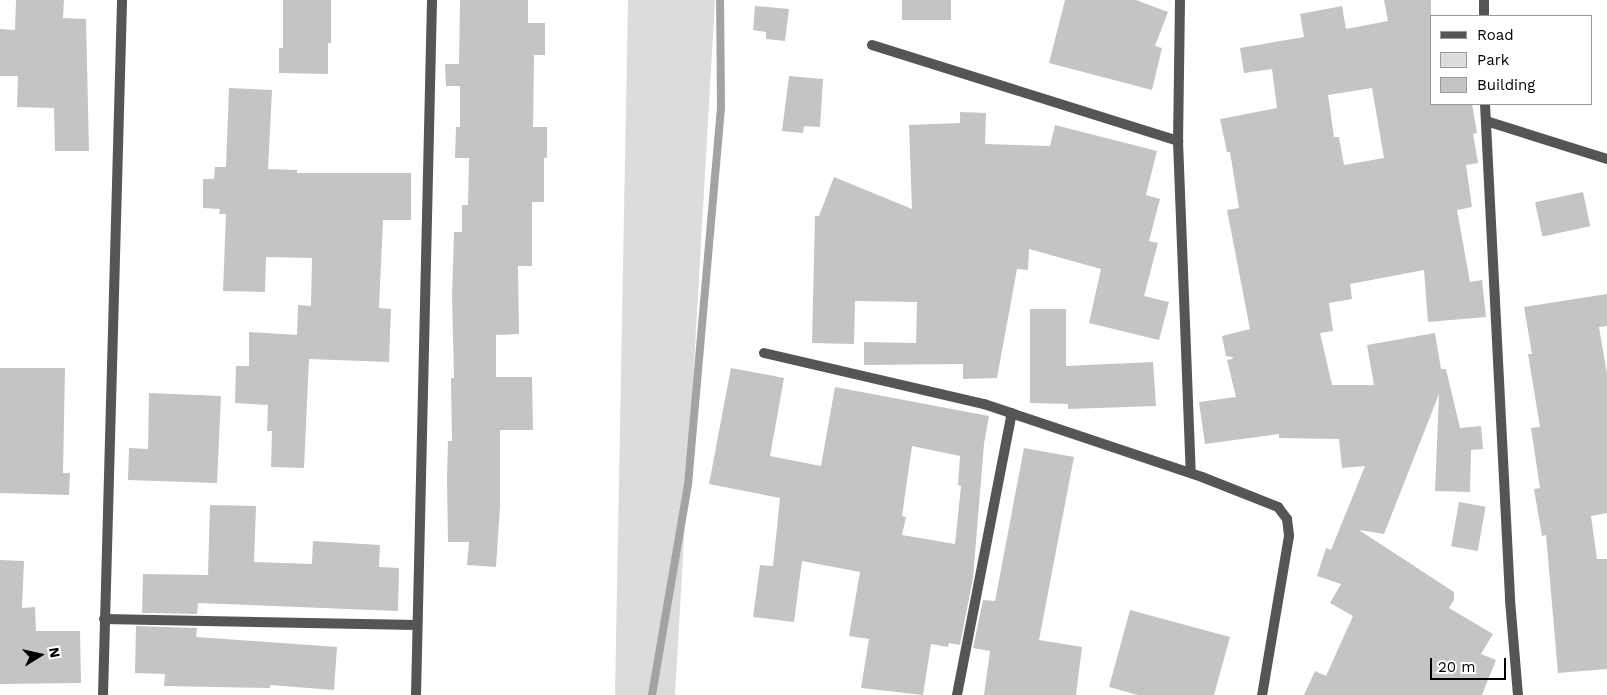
<!DOCTYPE html>
<style>
body{margin:0}
#map{position:relative;width:1607px;height:695px;overflow:hidden;background:#fff;font-family:"Work Sans",sans-serif}
div>[style]{position:absolute}
.green>*{inset:0;background:#dcdcdc}
.stream>*{height:8px;margin:-4px;padding:0 4px;transform-origin:4px;border-radius:4px;background:#a3a3a3}
.building>*{inset:0;background:#c4c4c4;transform-origin:0 0}
.street>*{height:10px;margin:-5px;padding:0 5px;transform-origin:5px;border-radius:5px;background:#555}
span{translate:-50% -50%;white-space:nowrap;text-align:center;line-height:1.15;-webkit-text-stroke:4.5px #fff;paint-order:stroke}
.legend{position:absolute;left:1430px;top:15px;width:162px;height:90px;box-sizing:border-box;background:#fff;border:1px solid #999;margin:0;padding:6px 9px;list-style:none;font-size:15px;color:#000}
.legend li{display:flex;align-items:center;gap:10px;height:25px}
.legend b{width:25px;border:1px solid #999}
.north{position:absolute;left:15px;top:630px;width:50px;height:50px;-webkit-text-stroke:4px #fff;paint-order:stroke;rotate:80deg;font-size:14px;font-weight:700;line-height:20px;text-align:center;color:#000}
.north::after{content:'';display:block;margin:auto;width:18px;height:22px;background:#000;clip-path:polygon(50% 0,100% 100%,50% 72%,0 100%)}
.scale{position:absolute;left:1430px;top:658px;width:76px;height:22px;box-sizing:border-box;border:2px solid #000;border-top:0;padding-left:6px;font-size:15px;line-height:18px;white-space:nowrap;color:#000;-webkit-text-stroke:4px #fff;paint-order:stroke}
</style>
<div id="map">
<div class="green">
<i style="clip-path:polygon(628px 0,715px 0,675px 695px,615px 695px)"></i>
</div>
<div class="stream">
<i style="left:652px;top:695px;width:213px;rotate:-80.3deg"></i>
<i style="left:688px;top:485px;width:378px;rotate:-85deg"></i>
<i style="left:721px;top:108px;width:108px;rotate:-90.5deg"></i>
</div>
<div class="building">
<i style="clip-path:polygon(16px 0,64px 0,63px 18px,86px 19px,89px 151px,55px 151px,54px 108px,17px 107px,18px 76px,0 76px,0 29px,15px 30px)"></i>
<i style="clip-path:polygon(283px 0,331px 0,331px 43px,328px 43px,328px 74px,279px 73px,279px 48px,283px 48px)"></i>
<i style="clip-path:polygon(460px 0,528px 0,528px 23px,545px 23px,545px 55px,534px 55px,533px 127px,547px 127px,547px 158px,544px 158px,544px 202px,532px 202px,532px 266px,518px 266px,519px 334px,496px 335px,496px 377px,532px 377px,533px 430px,500px 430px,500px 507px,496px 567px,467px 565px,469px 542px,448px 542px,447px 478px,448px 441px,452px 441px,451px 378px,454px 378px,452px 297px,454px 232px,462px 232px,462px 205px,468px 205px,469px 158px,455px 158px,456px 127px,460px 127px,460px 86px,446px 86px,445px 64px,459px 64px)"></i>
<i style="left:902px;top:0;width:49px;height:20px"></i>
<i style="clip-path:polygon(1065px 0,1136px 0,1168px 12px,1155px 46px,1162px 48px,1152px 90px,1049px 63px)"></i>
<i style="clip-path:polygon(evenodd,1384px 0,1431px 0,1431px 104px,1472px 104px,1477px 133px,1473px 134px,1478px 163px,1466px 165px,1472px 207px,1457px 210px,1470px 282px,1482px 280px,1486px 317px,1428px 322px,1424px 270px,1350px 284px,1352px 299px,1329px 303px,1333px 331px,1320px 333px,1332px 385px,1374px 385px,1367px 345px,1435px 333px,1441px 369px,1446px 369px,1460px 428px,1481px 426px,1483px 449px,1471px 450px,1470px 492px,1435px 491px,1439px 394px,1384px 534px,1359px 530px,1454px 592px,1454px 600px,1449px 608px,1493px 634px,1481px 654px,1496px 660px,1482px 695px,1304px 695px,1315px 671px,1326px 676px,1353px 616px,1330px 603px,1341px 584px,1317px 576px,1326px 548px,1331px 550px,1365px 466px,1342px 468px,1339px 439px,1279px 438px,1279px 434px,1205px 444px,1199px 402px,1236px 397px,1227px 360px,1232px 359px,1233px 357px,1226px 356px,1222px 336px,1250px 329px,1227px 210px,1239px 208px,1230px 152px,1227px 152px,1220px 119px,1277px 108px,1272px 69px,1244px 73px,1240px 48px,1304px 37px,1300px 14px,1342px 6px,1346px 29px,1388px 21px,1384px 0,1372px 88px,1384px 158px,1344px 165px,1339px 137px,1334px 137px,1328px 95px,1372px 88px)"></i>
<i style="clip-path:polygon(755px 6px,789px 9px,785px 41px,766px 39px,766px 32px,753px 30px)"></i>
<i style="clip-path:polygon(789px 76px,823px 79px,820px 127px,804px 126px,803px 133px,782px 131px)"></i>
<i style="clip-path:polygon(229px 88px,272px 90px,268px 169px,297px 170px,297px 173px,411px 173px,411px 220px,383px 220px,379px 308px,391px 309px,389px 362px,309px 359px,304px 468px,271px 467px,272px 431px,267px 431px,268px 405px,235px 403px,236px 366px,249px 366px,249px 332px,297px 335px,298px 305px,311px 306px,312px 258px,266px 257px,265px 292px,223px 291px,226px 214px,219px 214px,220px 209px,203px 208px,203px 179px,214px 179px,215px 167px,226px 167px)"></i>
<i style="clip-path:polygon(960px 112px,986px 113px,985px 144px,1050px 146px,1055px 125px,1157px 151px,1146px 195px,1160px 199px,1149px 241px,1158px 243px,1144px 296px,1169px 302px,1159px 340px,1089px 323px,1101px 269px,1029px 249px,1028px 270px,1017px 269px,997px 378px,963px 379px,963px 364px,864px 365px,864px 342px,916px 343px,917px 302px,855px 301px,854px 344px,812px 343px,815px 216px,819px 216px,834px 177px,912px 209px,909px 125px,960px 123px)"></i>
<i style="left:1583px;top:192px;width:35px;height:49px;rotate:78deg"></i>
<i style="clip-path:polygon(1607px 294px,1607px 326px,1599px 327px,1607px 374px,1607px 513px,1591px 516px,1597px 559px,1607px 559px,1607px 669px,1558px 673px,1546px 535px,1542px 536px,1534px 489px,1540px 488px,1531px 428px,1540px 427px,1528px 354px,1532px 354px,1524px 307px)"></i>
<i style="clip-path:polygon(1030px 309px,1066px 309px,1066px 366px,1153px 362px,1156px 406px,1068px 409px,1068px 404px,1030px 403px)"></i>
<i style="clip-path:polygon(0 368px,65px 368px,63px 473px,70px 473px,69px 495px,0 493px)"></i>
<i style="clip-path:polygon(evenodd,731px 368px,784px 378px,770px 456px,821px 466px,835px 387px,989px 416px,984px 444px,973px 578px,960px 645px,949px 643px,948px 647px,931px 644px,923px 695px,861px 688px,869px 639px,849px 636px,860px 572px,802px 561px,794px 622px,753px 617px,760px 565px,773px 566px,780px 498px,709px 484px,731px 368px,912px 446px,960px 456px,958px 485px,961px 486px,955px 544px,902px 535px,906px 517px,902px 516px,912px 446px)"></i>
<i style="clip-path:polygon(149px 393px,221px 396px,217px 483px,128px 480px,129px 448px,148px 449px)"></i>
<i style="clip-path:polygon(1024px 448px,1074px 457px,1039px 640px,1082px 647px,1076px 695px,984px 695px,990px 651px,973px 648px,983px 600px,995px 601px)"></i>
<i style="left:1459px;top:502px;width:27px;height:45px;rotate:10deg"></i>
<i style="clip-path:polygon(210px 505px,256px 506px,254px 562px,312px 564px,313px 541px,380px 545px,379px 567px,399px 568px,398px 611px,198px 603px,197px 614px,142px 613px,143px 574px,208px 575px)"></i>
<i style="clip-path:polygon(0 560px,24px 561px,22px 608px,35px 607px,36px 631px,80px 631px,81px 683px,0 684px)"></i>
<i style="clip-path:polygon(1130px 610px,1230px 637px,1214px 695px,1138px 695px,1109px 687px)"></i>
<i style="clip-path:polygon(136px 626px,197px 628px,196px 637px,337px 647px,334px 690px,270px 685px,270px 688px,164px 686px,165px 674px,135px 673px)"></i>
</div>
<div class="street">
<i style="left:1180px;top:0;width:141px;rotate:90.8deg"></i>
<i style="left:1178px;top:141px;width:332px;rotate:87.8deg"></i>
<i style="left:1484px;top:0;width:16px;rotate:90deg"></i>
<i style="left:872px;top:45px;width:321px;rotate:17.4deg"></i>
<i style="left:1485px;top:104px;width:497px;rotate:87.1deg"></i>
<i style="left:1510px;top:600px;width:95px;rotate:85.2deg"></i>
<i style="left:1486px;top:121px;width:127px;rotate:17.4deg"></i>
<i style="left:764px;top:353px;width:226px;rotate:13.1deg"></i>
<i style="left:984px;top:404px;width:230px;rotate:18.5deg"></i>
<i style="left:1202px;top:477px;width:82px;rotate:21.5deg"></i>
<i style="left:1278px;top:507px;width:15px;rotate:53deg"></i>
<i style="left:1287px;top:519px;width:17px;rotate:83deg"></i>
<i style="left:1289px;top:536px;width:161px;rotate:99.6deg"></i>
<i style="left:104px;top:619px;width:313px;rotate:1.1deg"></i>
<i style="left:103px;top:695px;width:695px;rotate:-88.43deg"></i>
<i style="left:416px;top:695px;width:695px;rotate:-88.68deg"></i>
<i style="left:957px;top:695px;width:287px;rotate:-79deg"></i>
</div>
<ul class="legend">
<li><b style="height:6px;background:#555"></b>Road</li>
<li><b style="height:14px;background:#dcdcdc"></b>Park</li>
<li><b style="height:14px;background:#c4c4c4"></b>Building</li>
</ul>
<div class="north">N</div>
<div class="scale">20 m</div>
</div>
